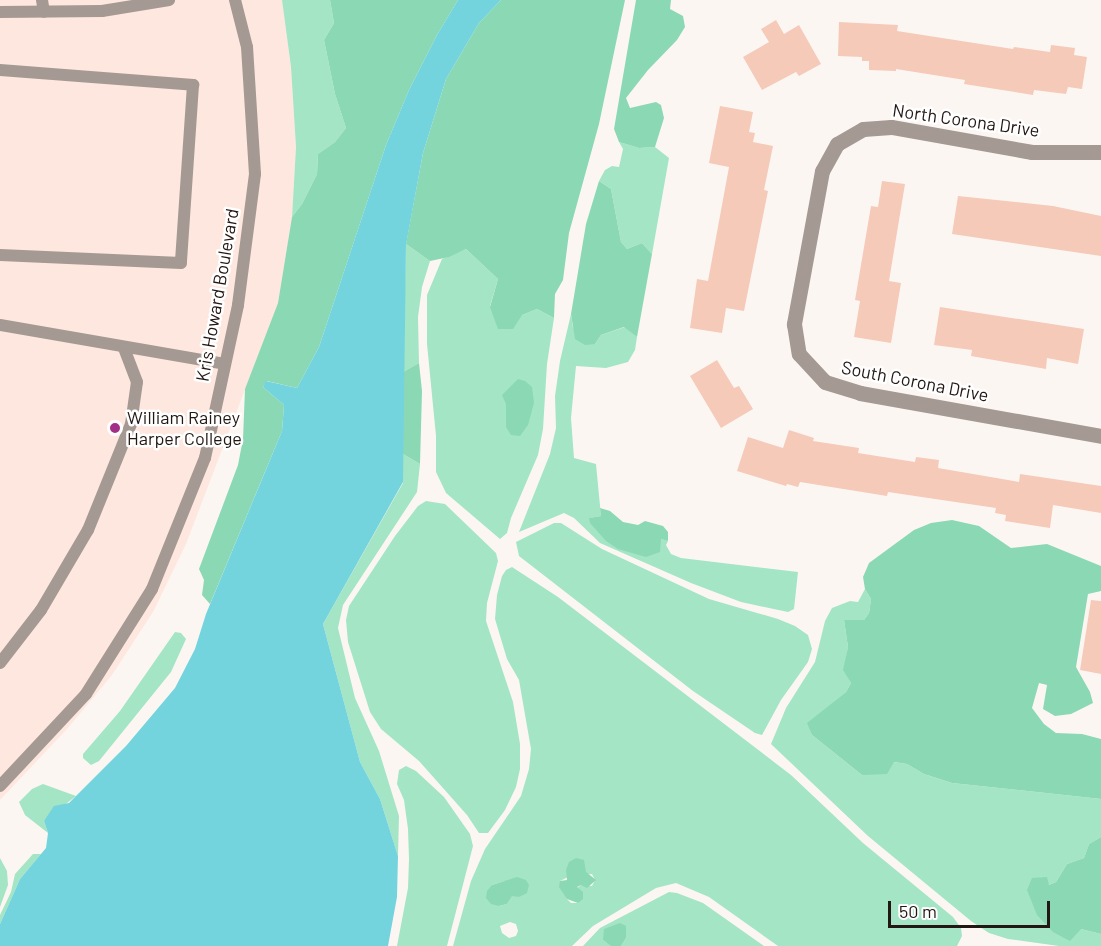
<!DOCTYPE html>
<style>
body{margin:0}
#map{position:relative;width:1101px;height:946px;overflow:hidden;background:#fcf6f3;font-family:Barlow,sans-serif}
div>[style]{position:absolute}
.built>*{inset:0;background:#fee7de}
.green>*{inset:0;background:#a3e5c5}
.forest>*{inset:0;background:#8bd8b4}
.water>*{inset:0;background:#73d4dd}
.building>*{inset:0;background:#f5cab8}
.lane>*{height:12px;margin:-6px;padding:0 6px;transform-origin:6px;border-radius:6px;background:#a59993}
.street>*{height:15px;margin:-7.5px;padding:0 7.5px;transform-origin:7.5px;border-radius:7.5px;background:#a59993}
.dots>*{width:16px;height:16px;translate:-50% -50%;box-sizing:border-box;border:3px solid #fff;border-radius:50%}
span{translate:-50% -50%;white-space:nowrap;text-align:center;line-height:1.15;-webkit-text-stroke:5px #fff;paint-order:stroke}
.street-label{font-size:18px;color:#221713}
.poi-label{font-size:18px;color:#221713}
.left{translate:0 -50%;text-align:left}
.scale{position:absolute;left:888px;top:901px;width:162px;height:27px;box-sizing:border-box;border:3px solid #221713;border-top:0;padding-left:8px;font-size:18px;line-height:21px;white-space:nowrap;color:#221713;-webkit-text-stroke:4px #fff;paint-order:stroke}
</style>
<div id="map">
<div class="built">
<i style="clip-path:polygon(0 0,282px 0,291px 67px,296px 147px,292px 217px,278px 303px,186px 544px,153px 612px,112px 675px,67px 729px,0 800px)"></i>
</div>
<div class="green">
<i style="clip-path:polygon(282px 0,330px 0,334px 23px,324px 40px,335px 94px,346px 128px,335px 142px,318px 154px,317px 174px,302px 204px,292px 217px,296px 147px,291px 67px)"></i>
<i style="clip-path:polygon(619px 142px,639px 148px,655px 147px,669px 158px,652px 254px,642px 243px,627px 249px,621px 242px,611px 189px,599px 181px,605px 170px,612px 166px,619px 167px,623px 149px)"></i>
<i style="clip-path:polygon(406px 244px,430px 261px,422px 287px,418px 317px,419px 363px,403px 372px)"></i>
<i style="clip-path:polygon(466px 249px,498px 279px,490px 306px,522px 315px,537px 309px,554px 318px,547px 364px,543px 429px,538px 455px,511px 518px,507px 533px,500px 539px,446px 493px,436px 472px,436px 436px,427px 344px,427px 295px,442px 259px)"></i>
<i style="clip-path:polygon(571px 314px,573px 328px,595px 344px,601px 335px,625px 327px,637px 337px,635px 350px,628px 362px,606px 368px,576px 366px,571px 418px,574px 458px,596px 464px,601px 516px,590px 518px,668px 541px,666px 545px,671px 554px,681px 558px,798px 572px,794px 609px,788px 612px,741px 602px,691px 583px,600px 543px,574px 518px,564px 513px,519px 532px,550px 454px,556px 428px,555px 396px,560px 361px)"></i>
<i style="clip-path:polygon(403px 454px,420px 464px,417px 492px,343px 605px,338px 628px,355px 698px,379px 751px,399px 816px,398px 856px,380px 799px,360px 762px,323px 624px,403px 483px)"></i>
<i style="clip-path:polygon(426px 501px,445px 504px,496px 553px,498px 561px,487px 603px,486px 621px,513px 702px,520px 744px,520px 769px,516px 787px,505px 810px,488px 833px,479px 833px,467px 815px,419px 761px,381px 729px,370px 712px,348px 642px,346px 620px,349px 606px,395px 536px,418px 506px)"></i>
<i style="clip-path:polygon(554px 523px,561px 523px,602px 549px,709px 599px,778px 619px,795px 626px,808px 635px,812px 649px,808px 662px,781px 700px,762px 735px,755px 733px,693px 691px,519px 556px,516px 542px)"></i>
<i style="clip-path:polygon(evenodd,512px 567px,558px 597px,791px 775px,863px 843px,953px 917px,961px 928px,962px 936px,957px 946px,778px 946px,709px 897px,676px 883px,656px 888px,593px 926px,572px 946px,453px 946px,471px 881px,485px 849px,521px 796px,529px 769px,531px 749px,519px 680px,507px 659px,495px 619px,497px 595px,502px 576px,506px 570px,512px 567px,592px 874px,595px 880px,592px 886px,581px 885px,577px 888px,578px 903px,571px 903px,567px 899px,560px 881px,568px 877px,592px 874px,512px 567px,505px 881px,512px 895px,507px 904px,499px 906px,492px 885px,505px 881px,512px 567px,510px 922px,516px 924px,518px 931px,516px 936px,509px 938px,502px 933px,500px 926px,510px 922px)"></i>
<i style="clip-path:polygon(865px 589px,871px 599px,869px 613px,864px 620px,844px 620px,848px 647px,844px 670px,851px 683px,846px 692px,808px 723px,812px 735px,862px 775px,893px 762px,907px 764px,924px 774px,952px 783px,1101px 799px,1101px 837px,1089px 844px,1084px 858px,1067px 864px,1056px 882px,1049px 885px,1040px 876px,1081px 929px,1101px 934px,1101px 946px,1059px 946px,1008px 939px,989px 933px,971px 921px,868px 836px,771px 744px,786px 708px,815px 662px,825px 621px,832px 608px,850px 601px,858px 602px)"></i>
<i style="clip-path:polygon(175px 632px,181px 633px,186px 639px,171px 672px,99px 761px,91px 765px,83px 758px,83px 754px,120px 711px)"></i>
<i style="clip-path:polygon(406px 766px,416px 771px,444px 797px,470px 834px,473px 846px,447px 946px,397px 946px,408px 888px,409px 859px,408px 829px,404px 800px,397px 784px,399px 770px)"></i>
<i style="clip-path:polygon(43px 784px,76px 796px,44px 821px,48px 833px,25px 815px,19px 802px,32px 789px)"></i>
<i style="clip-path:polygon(33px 854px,41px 854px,20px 879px,0 924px,0 915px,11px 892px,15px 874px)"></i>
<i style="clip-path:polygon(0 858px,7px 871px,8px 885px,0 907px)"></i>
<i style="clip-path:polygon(669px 892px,677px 893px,703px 903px,764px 946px,621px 946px,626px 938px,603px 940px,612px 946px,583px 946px,600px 928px)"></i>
</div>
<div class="forest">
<i style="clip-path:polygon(330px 0,458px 0,437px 35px,409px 90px,386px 145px,319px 347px,297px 388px,267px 381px,263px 387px,284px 405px,282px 431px,210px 604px,202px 595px,204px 580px,199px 569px,238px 465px,243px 439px,245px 389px,278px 303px,292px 217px,302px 204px,317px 174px,318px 154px,335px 142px,346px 128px,335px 94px,324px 40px,334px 23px)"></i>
<i style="clip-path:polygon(501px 0,625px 0,599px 124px,569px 233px,563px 280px,555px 294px,554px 318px,537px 309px,522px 315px,513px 329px,498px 329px,490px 307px,498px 279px,466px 249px,449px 257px,430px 261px,406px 244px,423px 153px,446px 79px,479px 23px)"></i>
<i style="clip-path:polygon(636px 0,671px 0,670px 9px,683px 16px,685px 27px,677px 40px,648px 70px,626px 98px,630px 108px,656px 102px,661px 105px,664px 118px,655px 147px,639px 148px,619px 142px,614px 129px)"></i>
<i style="clip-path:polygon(599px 181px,611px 189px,621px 242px,627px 249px,642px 243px,652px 254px,637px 337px,624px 327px,601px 335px,595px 344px,585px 345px,575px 339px,571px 314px,586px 224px)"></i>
<i style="clip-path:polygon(419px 363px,422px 391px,420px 464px,403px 454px,403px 372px)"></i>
<i style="clip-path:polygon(518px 379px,525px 381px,532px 387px,534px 403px,528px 425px,520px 436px,511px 435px,506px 427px,506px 404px,502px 395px)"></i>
<i style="clip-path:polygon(600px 508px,610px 511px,623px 522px,638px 525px,645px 521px,663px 526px,668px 532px,668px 541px,661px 539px,660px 552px,646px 557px,618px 549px,606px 541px,590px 523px,589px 518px,601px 516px)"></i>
<i style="clip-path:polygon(952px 520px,979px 526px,1011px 548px,1047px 544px,1101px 566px,1101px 591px,1088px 594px,1076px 667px,1090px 692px,1093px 703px,1071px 714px,1055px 716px,1043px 709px,1047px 685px,1039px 683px,1032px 708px,1044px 724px,1056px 733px,1082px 734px,1101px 739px,1101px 799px,952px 783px,924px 774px,907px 764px,894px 762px,887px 774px,862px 775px,812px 735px,807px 723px,846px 692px,851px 683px,843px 670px,848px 647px,844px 620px,864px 620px,869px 613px,871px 599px,865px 589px,863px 577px,869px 563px,914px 530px,931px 523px)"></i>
<i style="clip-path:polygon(1101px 837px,1101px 934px,1081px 929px,1070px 941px,1053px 932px,1037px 915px,1027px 890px,1032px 878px,1047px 877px,1049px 885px,1056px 882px,1067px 864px,1084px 858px,1089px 844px)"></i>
<i style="clip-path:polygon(576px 858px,584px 860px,586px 872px,596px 880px,587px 888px,581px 885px,577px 887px,583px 892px,583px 899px,578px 903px,567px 899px,559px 887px,560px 881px,567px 880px,566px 870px,569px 862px)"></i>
<i style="clip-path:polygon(517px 877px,526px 880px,529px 885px,527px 893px,519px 897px,512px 896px,507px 904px,499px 906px,491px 904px,486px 898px,487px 891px,492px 885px)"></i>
<i style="clip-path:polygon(620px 923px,626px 926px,626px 938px,621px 946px,611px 946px,603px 940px,604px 929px)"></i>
</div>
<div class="water">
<i style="clip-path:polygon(458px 0,501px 0,479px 23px,446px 79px,423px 153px,406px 245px,403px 482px,323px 624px,360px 762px,380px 799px,398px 856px,397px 897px,388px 946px,0 946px,0 924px,20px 879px,46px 848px,48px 833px,44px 821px,54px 806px,69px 803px,126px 746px,175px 688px,195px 649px,206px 614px,282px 431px,284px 405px,263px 387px,266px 381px,297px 388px,319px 347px,386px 145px,409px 90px,437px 35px)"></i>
</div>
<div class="building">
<i style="clip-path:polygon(776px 20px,784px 34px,799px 25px,821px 64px,799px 76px,796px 72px,762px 90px,743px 57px,769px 42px,761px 29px)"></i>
<i style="clip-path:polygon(839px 22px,898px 25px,897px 31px,1013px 49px,1014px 47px,1050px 52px,1051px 45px,1075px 48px,1074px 55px,1087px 57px,1082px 89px,1068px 87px,1066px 94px,1034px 90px,1033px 95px,964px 84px,965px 80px,896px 69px,896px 71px,869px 70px,869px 61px,862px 61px,862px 57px,838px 56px)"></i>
<i style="clip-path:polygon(720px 106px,753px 112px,749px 132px,755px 133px,753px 142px,773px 146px,764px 190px,768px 191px,744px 311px,726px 308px,722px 333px,690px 328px,697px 279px,708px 281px,729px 167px,709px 163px)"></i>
<i style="clip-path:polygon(882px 181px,905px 184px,889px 281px,901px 283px,891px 343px,854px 337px,860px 301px,855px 300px,871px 206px,878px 207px)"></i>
<i style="clip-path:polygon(958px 196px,1053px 206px,1101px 216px,1101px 256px,952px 234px)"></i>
<i style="clip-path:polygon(940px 307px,1084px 329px,1078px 364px,1047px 358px,1046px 369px,971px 356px,972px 350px,934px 345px)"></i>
<i style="clip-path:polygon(717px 360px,734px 388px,739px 386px,753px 409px,721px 428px,690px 376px)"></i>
<i style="clip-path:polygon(789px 430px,814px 438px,813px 441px,859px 448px,858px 453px,915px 462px,916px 457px,939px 460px,938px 468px,979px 475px,1019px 482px,1020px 474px,1101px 486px,1101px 513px,1053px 505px,1050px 528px,1005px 521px,1006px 515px,995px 513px,996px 508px,888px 492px,887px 496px,800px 482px,798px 487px,787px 484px,786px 486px,737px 471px,748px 437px,783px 448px)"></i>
<i style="clip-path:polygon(1091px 600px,1101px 601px,1101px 674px,1080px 670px)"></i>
</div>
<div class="lane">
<i style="left:42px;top:0;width:12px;rotate:81deg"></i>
<i style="left:0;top:12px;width:102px;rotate:-0.6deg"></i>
<i style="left:102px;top:11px;width:68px;rotate:-9.3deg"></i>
<i style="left:0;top:70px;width:194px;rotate:4.4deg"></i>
<i style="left:193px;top:85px;width:178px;rotate:93.9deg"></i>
<i style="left:181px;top:263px;width:181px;rotate:-177.5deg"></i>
<i style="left:0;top:325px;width:228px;rotate:9.8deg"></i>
<i style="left:0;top:663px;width:67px;rotate:-52.3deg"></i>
<i style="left:41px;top:610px;width:93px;rotate:-59.6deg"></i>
<i style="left:88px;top:530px;width:114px;rotate:-67.9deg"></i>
<i style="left:131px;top:424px;width:42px;rotate:-81.9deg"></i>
<i style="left:137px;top:382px;width:36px;rotate:-111deg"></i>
<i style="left:0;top:786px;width:126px;rotate:-46.9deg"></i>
<i style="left:86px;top:694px;width:124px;rotate:-57.8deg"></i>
<i style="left:152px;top:589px;width:141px;rotate:-68deg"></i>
<i style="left:205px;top:458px;width:157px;rotate:-77.8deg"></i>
<i style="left:238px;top:305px;width:132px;rotate:-82.6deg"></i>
<i style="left:255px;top:174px;width:127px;rotate:-93.6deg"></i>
<i style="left:247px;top:47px;width:49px;rotate:-104.3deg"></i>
</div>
<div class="street">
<i style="left:1101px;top:152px;width:69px;rotate:180deg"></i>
<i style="left:1032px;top:152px;width:143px;rotate:-169.9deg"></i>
<i style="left:891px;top:127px;width:28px;rotate:176deg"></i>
<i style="left:863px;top:129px;width:30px;rotate:150deg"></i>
<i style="left:837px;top:144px;width:31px;rotate:119deg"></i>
<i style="left:822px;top:171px;width:156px;rotate:100.4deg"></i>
<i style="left:794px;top:324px;width:30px;rotate:81deg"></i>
<i style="left:799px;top:354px;width:38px;rotate:47deg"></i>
<i style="left:825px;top:382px;width:37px;rotate:17deg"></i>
<i style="left:860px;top:393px;width:245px;rotate:10.1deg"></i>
</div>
<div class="dots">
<i style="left:115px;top:428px;background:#a22e87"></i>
</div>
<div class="street-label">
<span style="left:966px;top:120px;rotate:8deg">North Corona Drive</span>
<span style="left:217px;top:295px;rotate:-80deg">Kris Howard Boulevard</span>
<span style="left:915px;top:381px;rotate:11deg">South Corona Drive</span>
</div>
<div class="poi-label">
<span class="left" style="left:127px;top:428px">William Rainey<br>Harper College</span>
</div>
<div class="scale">50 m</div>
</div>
